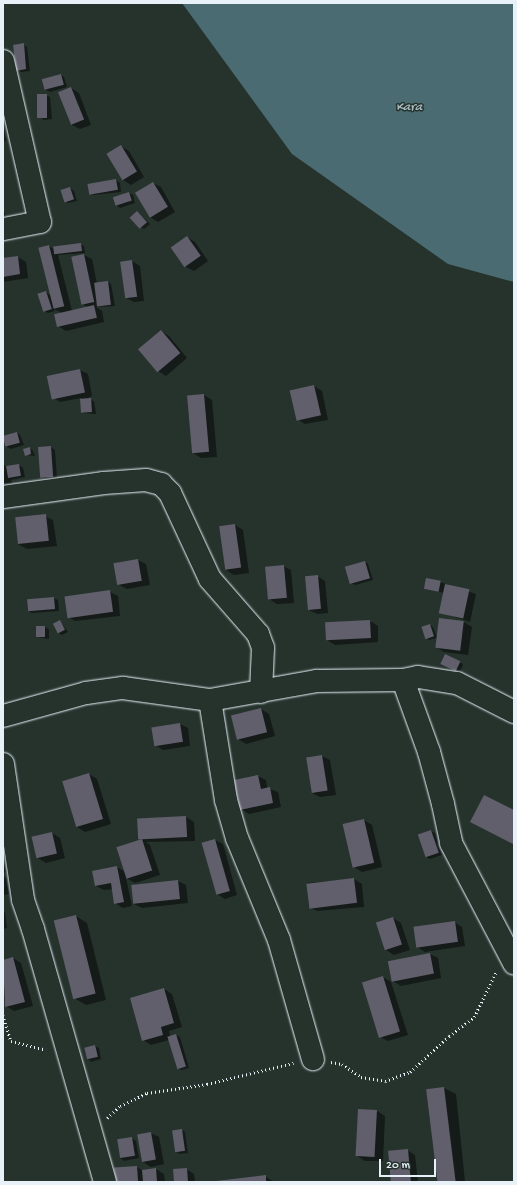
<!DOCTYPE html>
<style>
body{margin:0}
#map{position:relative;width:517px;height:1185px;overflow:hidden;background:#26332d;font-family:"Gochi Hand",sans-serif}
div>[style]{position:absolute}
.water>*{inset:0;background:#4b6b72}
.shadow>*{inset:0;background:#0007}
.building>*{inset:0;background:#615f6b;transform-origin:0 0}
.path>*{height:2.5px;margin-top:-1.25px;transform-origin:0;background:repeating-linear-gradient(90deg,#e8f1f8 0 1px,transparent 0 4px)}
.roads{filter:drop-shadow(0 0 1px #e8f1f8) drop-shadow(0 0 1px #e8f1f8)}
.minor>*{height:22px;margin:-11px;padding:0 11px;transform-origin:11px;border-radius:11px;background:#26332d}
span{translate:-50% -50%;white-space:nowrap;text-align:center;line-height:1.15;-webkit-text-stroke:3px #26332d;paint-order:stroke}
.water-label{font-size:13px;color:#a9bbc2;font-style:italic}
.frame{position:absolute;inset:0;border:4px solid #e8f1f8;pointer-events:none}
.scale{position:absolute;left:379px;top:1159px;width:57px;height:18px;box-sizing:border-box;border:2px solid #e8f1f8;border-top:0;padding-left:5px;font-size:12px;line-height:14px;white-space:nowrap;color:#e8f1f8;-webkit-text-stroke:3px #26332d;paint-order:stroke}
</style>
<div id="map">
<div class="water">
<i style="clip-path:polygon(182px 3px,514px 3px,514px 282px,448px 264px,292px 154px)"></i>
</div>
<div class="shadow">
<i style="clip-path:polygon(23px 44px,27px 47px,30px 71px,21px 72px,17px 70px)"></i>
<i style="clip-path:polygon(61px 75px,64px 77px,67px 87px,50px 92px,46px 90px)"></i>
<i style="clip-path:polygon(71px 88px,79px 93px,91px 125px,80px 129px,72px 125px)"></i>
<i style="clip-path:polygon(46px 95px,50px 97px,52px 119px,44px 120px,40px 117px)"></i>
<i style="clip-path:polygon(3px 123px,6px 141px,3px 142px)"></i>
<i style="clip-path:polygon(121px 146px,129px 151px,144px 177px,131px 185px,123px 180px)"></i>
<i style="clip-path:polygon(116px 180px,120px 183px,121px 192px,93px 195px,89px 193px)"></i>
<i style="clip-path:polygon(153px 183px,161px 187px,175px 212px,158px 222px,150px 217px)"></i>
<i style="clip-path:polygon(70px 188px,74px 191px,77px 201px,68px 203px,64px 201px)"></i>
<i style="clip-path:polygon(129px 193px,133px 195px,135px 203px,120px 208px,116px 205px)"></i>
<i style="clip-path:polygon(3px 207px,7px 222px,3px 223px)"></i>
<i style="clip-path:polygon(137px 212px,150px 224px,144px 229px,140px 227px)"></i>
<i style="clip-path:polygon(187px 237px,195px 242px,208px 261px,194px 271px,186px 267px)"></i>
<i style="clip-path:polygon(80px 244px,84px 246px,85px 253px,58px 255px,72px 311px,88px 307px,82px 304px,84px 255px,92px 259px,97px 284px,108px 282px,111px 284px,115px 306px,96px 307px,102px 311px,104px 322px,66px 331px,58px 326px,62px 313px,54px 309px,55px 311px,48px 313px,45px 311px,46px 292px,51px 296px,49px 246px,55px 250px)"></i>
<i style="clip-path:polygon(18px 257px,26px 262px,28px 278px,3px 282px,3px 259px)"></i>
<i style="clip-path:polygon(132px 261px,140px 266px,144px 301px,134px 302px,126px 298px)"></i>
<i style="clip-path:polygon(161px 331px,169px 336px,187px 358px,166px 376px,158px 371px)"></i>
<i style="clip-path:polygon(80px 370px,88px 374px,92px 396px,85px 399px,94px 401px,96px 414px,83px 413px,81px 398px,60px 402px,52px 397px,48px 376px)"></i>
<i style="clip-path:polygon(314px 386px,322px 391px,328px 420px,305px 424px,297px 419px)"></i>
<i style="clip-path:polygon(204px 395px,212px 400px,217px 457px,201px 458px,193px 453px)"></i>
<i style="clip-path:polygon(17px 433px,20px 435px,24px 445px,11px 449px,7px 447px)"></i>
<i style="clip-path:polygon(51px 447px,55px 450px,57px 479px,46px 479px,42px 477px)"></i>
<i style="clip-path:polygon(30px 448px,33px 451px,35px 456px,26px 455px)"></i>
<i style="clip-path:polygon(3px 463px,7px 468px,19px 465px,23px 468px,25px 477px,11px 480px,14px 487px,3px 490px)"></i>
<i style="clip-path:polygon(45px 516px,53px 520px,57px 546px,27px 549px,19px 545px,16px 520px)"></i>
<i style="clip-path:polygon(235px 525px,243px 530px,249px 573px,234px 575px,226px 570px)"></i>
<i style="clip-path:polygon(138px 560px,146px 564px,150px 585px,127px 589px,119px 585px)"></i>
<i style="clip-path:polygon(365px 562px,368px 564px,373px 580px,355px 585px,351px 583px)"></i>
<i style="clip-path:polygon(283px 566px,291px 570px,294px 603px,277px 604px,269px 599px)"></i>
<i style="clip-path:polygon(317px 576px,325px 581px,328px 613px,317px 614px,309px 610px)"></i>
<i style="clip-path:polygon(440px 582px,476px 594px,470px 622px,440px 612px,444px 593px,425px 588px)"></i>
<i style="clip-path:polygon(110px 592px,118px 596px,120px 616px,75px 621px,67px 616px)"></i>
<i style="clip-path:polygon(54px 598px,58px 600px,59px 611px,32px 613px,28px 611px)"></i>
<i style="clip-path:polygon(440px 619px,464px 622px,472px 627px,468px 655px,444px 652px,436px 647px)"></i>
<i style="clip-path:polygon(60px 621px,68px 632px,62px 635px,58px 633px)"></i>
<i style="clip-path:polygon(370px 621px,378px 626px,378px 642px,335px 645px,327px 640px)"></i>
<i style="clip-path:polygon(430px 625px,433px 627px,437px 638px,429px 640px,426px 638px)"></i>
<i style="clip-path:polygon(45px 627px,49px 629px,49px 639px,37px 637px)"></i>
<i style="clip-path:polygon(445px 656px,463px 664px,460px 672px,445px 665px)"></i>
<i style="clip-path:polygon(261px 709px,269px 714px,275px 736px,246px 744px,238px 739px)"></i>
<i style="clip-path:polygon(180px 724px,188px 728px,190px 746px,163px 750px,155px 745px)"></i>
<i style="clip-path:polygon(322px 756px,330px 760px,336px 795px,320px 797px,312px 793px)"></i>
<i style="clip-path:polygon(89px 774px,97px 779px,111px 824px,85px 832px,77px 827px)"></i>
<i style="clip-path:polygon(258px 776px,266px 780px,267px 788px,278px 792px,281px 807px,249px 814px,241px 809px)"></i>
<i style="clip-path:polygon(484px 796px,514px 811px,514px 844px,471px 822px)"></i>
<i style="clip-path:polygon(186px 817px,194px 822px,195px 841px,146px 842px,150px 845px,160px 875px,135px 883px,126px 878px,132px 906px,123px 908px,115px 903px,113px 889px,104px 890px,96px 886px,117px 867px,124px 871px,117px 848px,143px 840px,138px 838px,138px 819px)"></i>
<i style="clip-path:polygon(364px 820px,372px 825px,382px 867px,362px 872px,354px 867px)"></i>
<i style="clip-path:polygon(431px 831px,435px 833px,442px 855px,430px 859px,426px 857px)"></i>
<i style="clip-path:polygon(52px 833px,60px 838px,65px 858px,46px 863px,38px 858px)"></i>
<i style="clip-path:polygon(215px 840px,223px 844px,237px 895px,225px 899px,217px 894px,203px 843px)"></i>
<i style="clip-path:polygon(3px 859px,6px 872px,3px 873px)"></i>
<i style="clip-path:polygon(3px 876px,6px 878px,9px 894px,3px 895px)"></i>
<i style="clip-path:polygon(354px 879px,362px 884px,364px 907px,317px 911px,309px 907px,307px 883px)"></i>
<i style="clip-path:polygon(178px 881px,186px 885px,188px 903px,142px 908px,134px 904px)"></i>
<i style="clip-path:polygon(3px 911px,5px 912px,7px 928px,3px 929px)"></i>
<i style="clip-path:polygon(76px 916px,87px 923px,106px 1000px,86px 1005px,74px 998px)"></i>
<i style="clip-path:polygon(393px 918px,401px 923px,410px 950px,394px 955px,386px 950px)"></i>
<i style="clip-path:polygon(454px 922px,462px 927px,465px 946px,425px 952px,417px 947px)"></i>
<i style="clip-path:polygon(430px 954px,438px 958px,441px 978px,401px 986px,393px 981px)"></i>
<i style="clip-path:polygon(13px 958px,21px 963px,33px 1006px,14px 1011px,6px 1006px,3px 995px,3px 961px)"></i>
<i style="clip-path:polygon(383px 977px,391px 982px,408px 1035px,388px 1041px,380px 1037px)"></i>
<i style="clip-path:polygon(164px 989px,172px 994px,182px 1027px,169px 1031px,170px 1037px,176px 1035px,180px 1037px,189px 1068px,181px 1070px,177px 1068px,169px 1040px,151px 1045px,143px 1040px)"></i>
<i style="clip-path:polygon(95px 1046px,99px 1048px,101px 1059px,91px 1062px,88px 1059px)"></i>
<i style="clip-path:polygon(444px 1088px,456px 1094px,465px 1182px,438px 1182px)"></i>
<i style="clip-path:polygon(359px 1110px,377px 1111px,385px 1116px,383px 1161px,365px 1161px,357px 1156px)"></i>
<i style="clip-path:polygon(182px 1130px,185px 1132px,188px 1153px,180px 1154px,176px 1152px)"></i>
<i style="clip-path:polygon(151px 1133px,159px 1137px,164px 1164px,151px 1167px,143px 1162px)"></i>
<i style="clip-path:polygon(132px 1138px,136px 1141px,139px 1158px,124px 1161px,120px 1158px)"></i>
<i style="clip-path:polygon(407px 1150px,415px 1155px,418px 1182px,392px 1182px)"></i>
<i style="clip-path:polygon(137px 1167px,143px 1171px,156px 1169px,164px 1174px,165px 1182px,116px 1182px)"></i>
<i style="clip-path:polygon(186px 1169px,194px 1174px,195px 1182px,175px 1182px)"></i>
<i style="clip-path:polygon(265px 1176px,274px 1182px,216px 1182px)"></i>
</div>
<div class="building">
<i style="clip-path:polygon(24px 43px,26px 69px,16px 71px,13px 45px)"></i>
<i style="left:61px;top:74px;width:11px;height:20px;rotate:75deg"></i>
<i style="left:71px;top:87px;width:35px;height:14px;rotate:68deg"></i>
<i style="left:37px;top:94px;width:10px;height:24px"></i>
<i style="left:121px;top:145px;width:31px;height:17px;rotate:59deg"></i>
<i style="left:116px;top:179px;width:11px;height:29px;rotate:80deg"></i>
<i style="left:153px;top:182px;width:29px;height:21px;rotate:59deg"></i>
<i style="left:70px;top:187px;width:13px;height:10px;rotate:72deg"></i>
<i style="left:129px;top:192px;width:9px;height:17px;rotate:72deg"></i>
<i style="left:137px;top:211px;width:15px;height:10px;rotate:48deg"></i>
<i style="left:187px;top:236px;width:24px;height:20px;rotate:55deg"></i>
<i style="left:81px;top:243px;width:8px;height:28px;rotate:83deg"></i>
<i style="left:49px;top:245px;width:63px;height:11px;rotate:76deg"></i>
<i style="left:84px;top:254px;width:49px;height:13px;rotate:78deg"></i>
<i style="clip-path:polygon(18px 256px,20px 274px,3px 277px,3px 258px)"></i>
<i style="left:132px;top:260px;width:37px;height:12px;rotate:82deg"></i>
<i style="left:108px;top:281px;width:24px;height:14px;rotate:83deg"></i>
<i style="left:46px;top:291px;width:19px;height:9px;rotate:72deg"></i>
<i style="left:94px;top:305px;width:13px;height:41px;rotate:77deg"></i>
<i style="left:161px;top:330px;width:30px;height:30px;rotate:50deg"></i>
<i style="left:80px;top:369px;width:24px;height:34px;rotate:78deg"></i>
<i style="left:314px;top:385px;width:31px;height:25px;rotate:77deg"></i>
<i style="left:204px;top:394px;width:58px;height:17px;rotate:85deg"></i>
<i style="left:91px;top:398px;width:14px;height:11px;rotate:86deg"></i>
<i style="left:17px;top:432px;width:11px;height:15px;rotate:75deg"></i>
<i style="left:51px;top:446px;width:31px;height:13px;rotate:86deg"></i>
<i style="clip-path:polygon(30px 447px,31px 454px,25px 456px,23px 449px)"></i>
<i style="left:19px;top:464px;width:12px;height:13px;rotate:81deg"></i>
<i style="left:46px;top:514px;width:27px;height:31px;rotate:84deg"></i>
<i style="left:235px;top:524px;width:44px;height:16px;rotate:82deg"></i>
<i style="left:138px;top:559px;width:22px;height:25px;rotate:80deg"></i>
<i style="left:365px;top:561px;width:18px;height:21px;rotate:74deg"></i>
<i style="left:284px;top:565px;width:33px;height:19px;rotate:85deg"></i>
<i style="left:318px;top:575px;width:34px;height:13px;rotate:85deg"></i>
<i style="left:426px;top:578px;width:15px;height:11px;rotate:11deg"></i>
<i style="left:445px;top:584px;width:25px;height:30px;rotate:12deg"></i>
<i style="left:110px;top:590px;width:22px;height:46px;rotate:82deg"></i>
<i style="left:54px;top:597px;width:12px;height:27px;rotate:85deg"></i>
<i style="left:439px;top:618px;width:25px;height:30px;rotate:7deg"></i>
<i style="left:60px;top:620px;width:11px;height:8px;rotate:63deg"></i>
<i style="left:370px;top:620px;width:18px;height:45px;rotate:87deg"></i>
<i style="left:430px;top:624px;width:13px;height:9px;rotate:72deg"></i>
<i style="left:36px;top:626px;width:9px;height:11px"></i>
<i style="left:445px;top:654px;width:17px;height:11px;rotate:25deg"></i>
<i style="left:261px;top:708px;width:25px;height:31px;rotate:76deg"></i>
<i style="left:180px;top:723px;width:19px;height:29px;rotate:81deg"></i>
<i style="left:322px;top:755px;width:36px;height:16px;rotate:81deg"></i>
<i style="left:89px;top:773px;width:48px;height:28px;rotate:73deg"></i>
<i style="clip-path:polygon(258px 775px,261px 789px,270px 787px,273px 803px,240px 810px,234px 780px)"></i>
<i style="clip-path:polygon(484px 795px,514px 810px,513px 844px,470px 822px)"></i>
<i style="left:186px;top:816px;width:21px;height:49px;rotate:87deg"></i>
<i style="left:364px;top:819px;width:45px;height:22px;rotate:77deg"></i>
<i style="left:431px;top:830px;width:24px;height:14px;rotate:71deg"></i>
<i style="left:52px;top:832px;width:22px;height:21px;rotate:77deg"></i>
<i style="left:142px;top:839px;width:33px;height:27px;rotate:72deg"></i>
<i style="left:215px;top:839px;width:54px;height:14px;rotate:74deg"></i>
<i style="clip-path:polygon(117px 866px,124px 902px,114px 904px,111px 883px,95px 886px,92px 871px)"></i>
<i style="left:354px;top:878px;width:25px;height:48px;rotate:83deg"></i>
<i style="left:178px;top:880px;width:19px;height:47px;rotate:84deg"></i>
<i style="left:76px;top:915px;width:81px;height:23px;rotate:76deg"></i>
<i style="left:393px;top:917px;width:29px;height:18px;rotate:72deg"></i>
<i style="left:455px;top:921px;width:21px;height:42px;rotate:82deg"></i>
<i style="left:430px;top:953px;width:21px;height:43px;rotate:79deg"></i>
<i style="clip-path:polygon(13px 957px,25px 1002px,5px 1007px,3px 960px)"></i>
<i style="left:383px;top:976px;width:58px;height:22px;rotate:73deg"></i>
<i style="clip-path:polygon(164px 988px,174px 1023px,161px 1027px,163px 1035px,142px 1041px,130px 998px)"></i>
<i style="left:176px;top:1034px;width:34px;height:9px;rotate:73deg"></i>
<i style="left:95px;top:1045px;width:12px;height:11px;rotate:76deg"></i>
<i style="left:444px;top:1087px;width:96px;height:18px;rotate:83deg"></i>
<i style="left:358px;top:1109px;width:19px;height:47px;rotate:3deg"></i>
<i style="left:182px;top:1129px;width:22px;height:10px;rotate:82deg"></i>
<i style="left:151px;top:1132px;width:28px;height:14px;rotate:80deg"></i>
<i style="left:132px;top:1137px;width:19px;height:15px;rotate:81deg"></i>
<i style="left:408px;top:1149px;width:33px;height:20px;rotate:85deg"></i>
<i style="left:137px;top:1166px;width:16px;height:23px;rotate:86deg"></i>
<i style="clip-path:polygon(156px 1168px,157px 1182px,143px 1182px,142px 1170px)"></i>
<i style="left:187px;top:1168px;width:14px;height:14px;rotate:86deg"></i>
<i style="clip-path:polygon(266px 1175px,266px 1182px,216px 1182px,216px 1181px)"></i>
</div>
<div class="path">
<i style="left:3px;top:1015px;width:27px;rotate:73deg"></i>
<i style="left:11px;top:1041px;width:36px;rotate:14deg"></i>
<i style="left:331px;top:1062px;width:11px;rotate:10deg"></i>
<i style="left:342px;top:1064px;width:23px;rotate:34deg"></i>
<i style="left:361px;top:1077px;width:24px;rotate:9deg"></i>
<i style="left:385px;top:1081px;width:27px;rotate:-20deg"></i>
<i style="left:410px;top:1072px;width:53px;rotate:-42.7deg"></i>
<i style="left:449px;top:1036px;width:31px;rotate:-37deg"></i>
<i style="left:474px;top:1017px;width:50px;rotate:-63.9deg"></i>
<i style="left:107px;top:1118px;width:18px;rotate:-43deg"></i>
<i style="left:120px;top:1106px;width:30px;rotate:-26deg"></i>
<i style="left:147px;top:1093px;width:61px;rotate:-8.5deg"></i>
<i style="left:207px;top:1084px;width:89px;rotate:-13.7deg"></i>
</div>
<div class="roads">
<div class="minor">
<i style="left:3px;top:61px;width:165px;rotate:77.1deg"></i>
<i style="left:40px;top:222px;width:38px;rotate:169deg"></i>
<i style="left:3px;top:497px;width:102px;rotate:-7.9deg"></i>
<i style="left:104px;top:483px;width:42px;rotate:-4.1deg"></i>
<i style="left:146px;top:480px;width:16px;rotate:15deg"></i>
<i style="left:161px;top:484px;width:13px;rotate:45deg"></i>
<i style="left:170px;top:493px;width:95px;rotate:65.1deg"></i>
<i style="left:210px;top:579px;width:73px;rotate:48.9deg"></i>
<i style="left:258px;top:634px;width:15px;rotate:70deg"></i>
<i style="left:263px;top:648px;width:44px;rotate:92.6deg"></i>
<i style="left:403px;top:680px;width:77px;rotate:70.1deg"></i>
<i style="left:429px;top:752px;width:54px;rotate:74.9deg"></i>
<i style="left:443px;top:804px;width:40px;rotate:78deg"></i>
<i style="left:451px;top:843px;width:136px;rotate:62.3deg"></i>
<i style="left:210px;top:700px;width:101px;rotate:80.9deg"></i>
<i style="left:226px;top:800px;width:40px;rotate:74deg"></i>
<i style="left:237px;top:838px;width:110px;rotate:67.6deg"></i>
<i style="left:279px;top:940px;width:124px;rotate:74.1deg"></i>
<i style="left:3px;top:716px;width:86px;rotate:-15.5deg"></i>
<i style="left:86px;top:693px;width:37px;rotate:-8deg"></i>
<i style="left:123px;top:688px;width:88px;rotate:7.9deg"></i>
<i style="left:210px;top:700px;width:109px;rotate:-10.1deg"></i>
<i style="left:317px;top:681px;width:86px;rotate:-0.7deg"></i>
<i style="left:403px;top:680px;width:15px;rotate:-11deg"></i>
<i style="left:418px;top:677px;width:39px;rotate:9deg"></i>
<i style="left:457px;top:683px;width:64px;rotate:27deg"></i>
<i style="left:3px;top:764px;width:137px;rotate:81.6deg"></i>
<i style="left:23px;top:900px;width:31px;rotate:71deg"></i>
<i style="left:33px;top:929px;width:263px;rotate:74.1deg"></i>
</div>
</div>
<div class="water-label">
<span style="left:409px;top:108px">Kara</span>
</div>
<div class="frame"></div>
<div class="scale">20 m</div>
</div>
